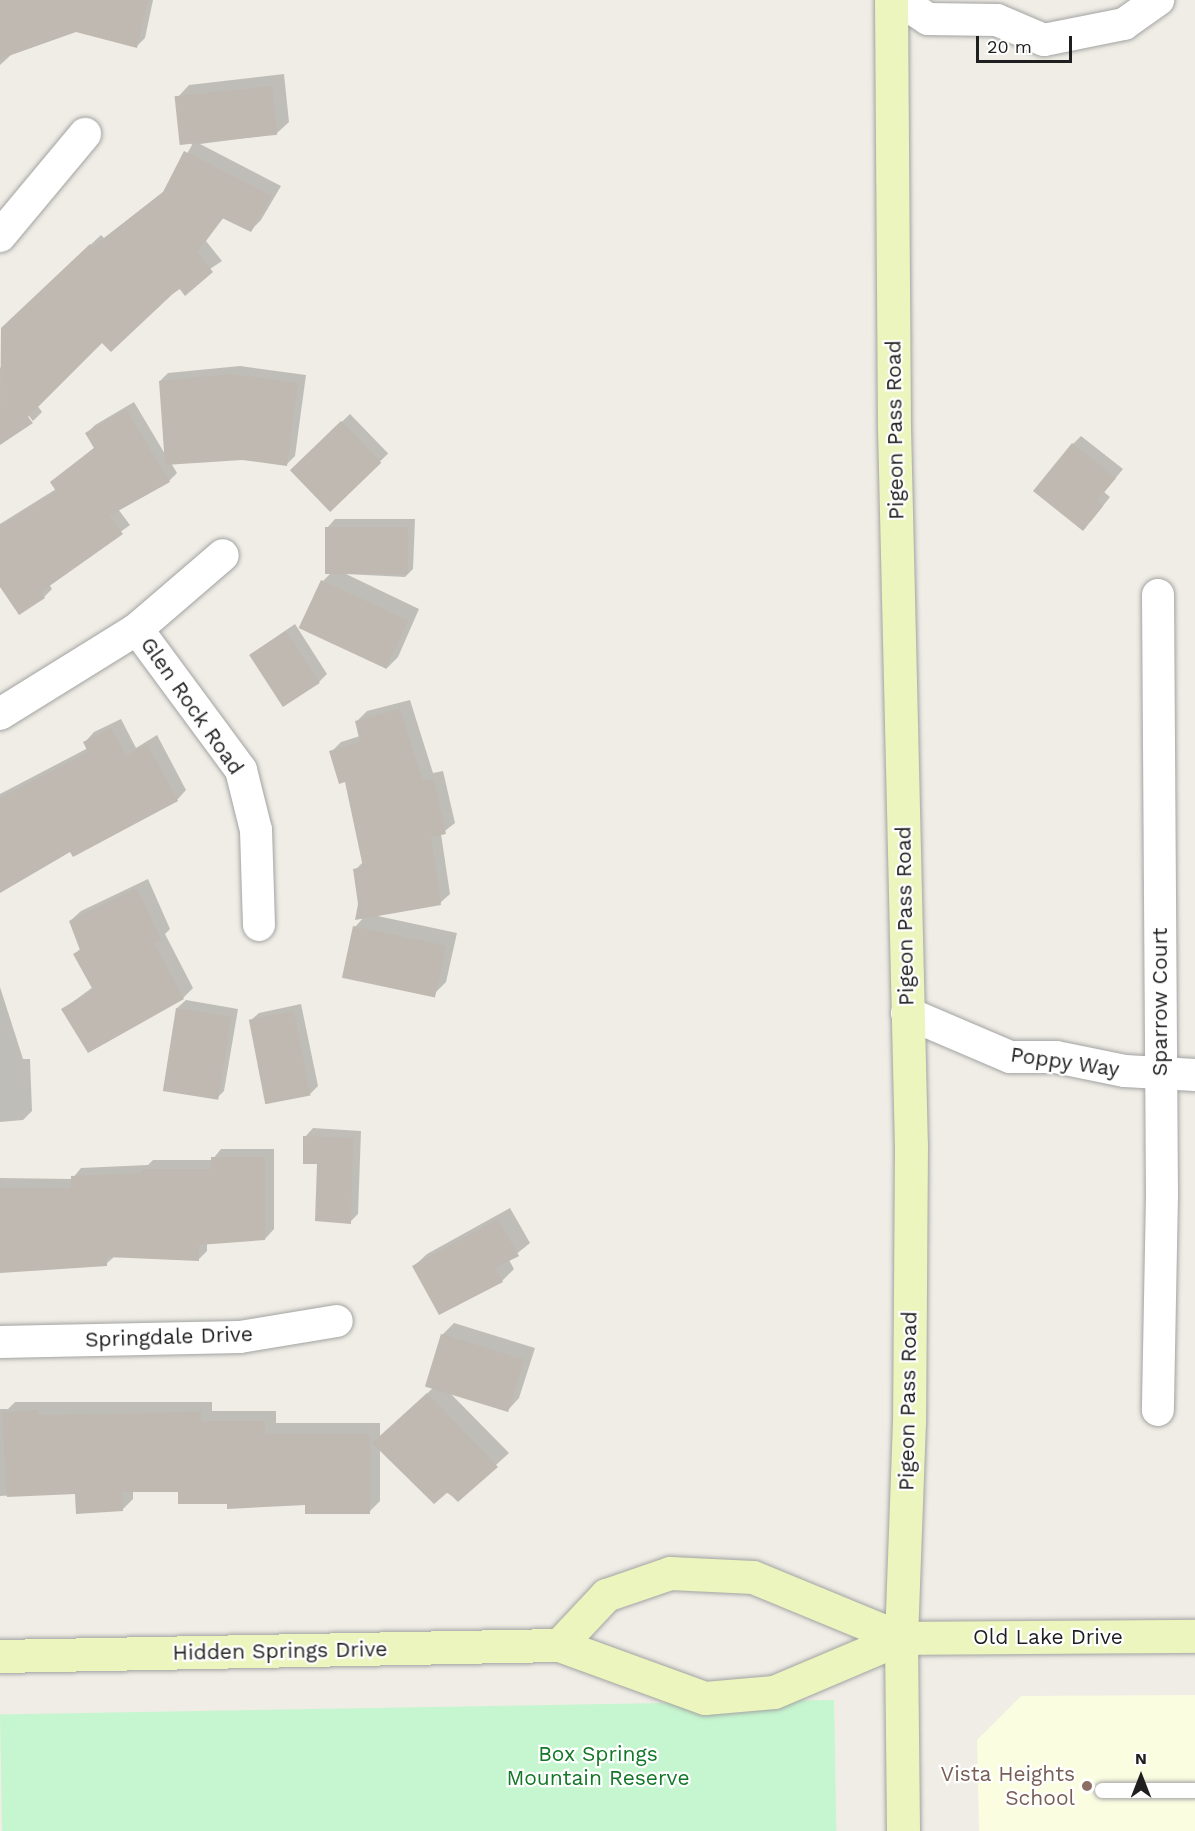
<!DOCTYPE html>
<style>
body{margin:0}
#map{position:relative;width:1195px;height:1831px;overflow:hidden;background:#efede5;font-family:"Work Sans",sans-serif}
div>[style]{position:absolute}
.education>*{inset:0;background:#fafde0}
.park>*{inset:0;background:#c5f6cf;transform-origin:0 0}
.shadow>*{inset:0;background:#0003;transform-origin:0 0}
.building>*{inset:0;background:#bfb9b2;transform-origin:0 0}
.roads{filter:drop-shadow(0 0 2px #a3a3a3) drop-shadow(0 0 2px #a3a3a3)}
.lane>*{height:15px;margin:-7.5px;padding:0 7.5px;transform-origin:7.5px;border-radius:7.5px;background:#fff}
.street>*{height:32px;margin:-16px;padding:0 16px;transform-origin:16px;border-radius:16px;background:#fff}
.secondary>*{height:33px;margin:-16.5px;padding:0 16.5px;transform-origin:16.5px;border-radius:16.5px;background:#ecf5bd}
.dots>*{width:16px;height:16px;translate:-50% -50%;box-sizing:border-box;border:3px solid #fff;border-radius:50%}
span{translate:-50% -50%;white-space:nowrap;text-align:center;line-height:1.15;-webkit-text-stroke:4.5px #fff;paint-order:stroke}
.street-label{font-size:21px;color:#1f1f1f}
.park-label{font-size:21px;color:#127727}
.education-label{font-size:21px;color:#785e54}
.right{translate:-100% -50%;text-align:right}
.north{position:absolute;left:1111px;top:1747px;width:60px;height:60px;-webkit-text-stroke:4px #fff;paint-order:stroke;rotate:0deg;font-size:16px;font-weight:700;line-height:24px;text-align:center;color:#1f1f1f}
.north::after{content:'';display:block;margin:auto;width:21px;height:27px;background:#1f1f1f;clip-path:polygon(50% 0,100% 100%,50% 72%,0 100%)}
.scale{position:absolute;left:976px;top:36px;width:96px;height:27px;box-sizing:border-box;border:3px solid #1f1f1f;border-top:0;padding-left:8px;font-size:18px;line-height:21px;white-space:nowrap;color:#1f1f1f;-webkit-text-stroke:4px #fff;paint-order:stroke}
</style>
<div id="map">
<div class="education">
<i style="clip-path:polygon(1195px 1695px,1195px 1831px,979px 1831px,977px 1740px,1021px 1696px)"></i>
</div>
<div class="park">
<i style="left:834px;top:1700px;width:131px;height:834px;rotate:89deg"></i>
</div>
<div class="shadow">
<i style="clip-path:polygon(0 0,4px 0,22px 45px,0 65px)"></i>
<i style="clip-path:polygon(99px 0,153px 0,145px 38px,137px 46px)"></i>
<i style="clip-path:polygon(284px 74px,289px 122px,276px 134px,200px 144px,281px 186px,261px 220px,251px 230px,224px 217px,206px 241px,222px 261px,102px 341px,37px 405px,42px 412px,33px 421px,24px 410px,31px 422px,0 443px,0 368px,25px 343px,17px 314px,101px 235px,104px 238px,167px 189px,192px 145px,177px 98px,189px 85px)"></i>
<i style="clip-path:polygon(240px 366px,306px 375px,295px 456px,287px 464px,242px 458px,171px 463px,177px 473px,169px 481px,118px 509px,130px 525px,49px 584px,52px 589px,44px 597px,0 584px,0 524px,56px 489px,52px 483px,95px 447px,87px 433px,95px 425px,134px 402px,165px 454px,160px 381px,168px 373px)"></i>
<i style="left:350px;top:414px;width:55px;height:81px;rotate:46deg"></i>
<i style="clip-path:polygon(1081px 436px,1123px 469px,1104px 492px,1110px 497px,1091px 521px,1073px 444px)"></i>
<i style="clip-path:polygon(335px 519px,415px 519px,413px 569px,405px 577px,346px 574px,419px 609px,398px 657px,386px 669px,323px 581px,331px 573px,327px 528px)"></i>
<i style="clip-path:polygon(295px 624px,327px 674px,319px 682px,251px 654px)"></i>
<i style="clip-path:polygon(410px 700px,433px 773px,443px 771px,455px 823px,441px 834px,450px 894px,440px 903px,373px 915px,457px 933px,446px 982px,433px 995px,355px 927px,364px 917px,355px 870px,364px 861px,347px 780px,331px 752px,341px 742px,360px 736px,357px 721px,367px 711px)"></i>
<i style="clip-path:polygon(121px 719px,136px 748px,157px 735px,186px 790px,177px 800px,0 880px,0 794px,88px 748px,85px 742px,94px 732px)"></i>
<i style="clip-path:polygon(148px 879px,170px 929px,165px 934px,193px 988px,183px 998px,63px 1009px,93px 987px,75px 954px,81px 948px,70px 921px,81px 911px)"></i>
<i style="clip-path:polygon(0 987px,23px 1059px,30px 1059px,32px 1111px,23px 1120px,0 1122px)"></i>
<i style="clip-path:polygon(186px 1000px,238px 1009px,224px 1091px,216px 1099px,177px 1008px)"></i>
<i style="clip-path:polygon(301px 1004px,318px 1086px,310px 1094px,250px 1021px,259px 1013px)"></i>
<i style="clip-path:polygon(313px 1128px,361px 1131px,358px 1214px,350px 1222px,305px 1137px)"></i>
<i style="clip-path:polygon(221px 1149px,274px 1149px,274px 1229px,265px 1239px,207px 1243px,207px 1251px,198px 1260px,115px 1256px,106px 1264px,0 1271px,0 1178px,72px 1179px,81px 1168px,148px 1165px,153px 1160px,212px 1160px)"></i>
<i style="clip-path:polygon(510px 1208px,530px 1243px,509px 1260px,514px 1269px,502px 1281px,414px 1266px,427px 1254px)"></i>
<i style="clip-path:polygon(454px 1323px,535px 1348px,519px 1398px,507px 1411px,450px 1393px,509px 1453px,458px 1500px,380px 1449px,380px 1501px,369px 1512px,307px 1504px,229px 1503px,179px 1491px,133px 1491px,133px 1499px,122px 1510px,77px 1492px,0 1496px,0 1409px,8px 1409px,15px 1402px,212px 1402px,212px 1411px,276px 1411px,276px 1423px,380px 1423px,380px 1438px,434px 1387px,442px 1335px)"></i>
</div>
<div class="building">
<i style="clip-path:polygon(0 0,148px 0,137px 48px,76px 32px,0 59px)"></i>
<i style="left:272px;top:86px;width:49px;height:98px;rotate:84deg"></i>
<i style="clip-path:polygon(184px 151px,272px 196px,251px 232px,222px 218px,197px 252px,213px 272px,185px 296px,179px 288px,111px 352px,102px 343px,28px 417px,33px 423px,0 445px,1px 328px,90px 244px,93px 247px,163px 192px)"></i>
<i style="clip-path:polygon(231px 374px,298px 383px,287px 466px,242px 460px,165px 465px,159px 381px)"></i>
<i style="clip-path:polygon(126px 409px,170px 482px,109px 516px,123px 534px,41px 592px,45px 598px,19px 615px,0 587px,0 526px,56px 491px,50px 482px,94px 448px,85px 433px)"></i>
<i style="left:341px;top:421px;width:58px;height:71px;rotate:46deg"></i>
<i style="clip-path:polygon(1072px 443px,1116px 478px,1097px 501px,1103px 506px,1083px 531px,1033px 491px)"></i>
<i style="left:325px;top:527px;width:83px;height:47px"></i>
<i style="left:321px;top:580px;width:96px;height:53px;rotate:25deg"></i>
<i style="left:286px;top:631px;width:62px;height:44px;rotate:57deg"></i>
<i style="clip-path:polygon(400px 709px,423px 781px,434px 779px,446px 834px,431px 837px,441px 905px,355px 920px,358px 904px,353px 869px,363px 867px,345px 782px,339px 784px,329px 751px,360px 742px,355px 721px)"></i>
<i style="clip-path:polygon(111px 728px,126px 756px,147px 744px,178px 801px,73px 857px,70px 852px,0 893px,0 798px,88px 752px,83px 742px)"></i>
<i style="clip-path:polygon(137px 888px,161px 940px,154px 943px,184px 999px,88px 1053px,61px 1009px,93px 990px,73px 954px,80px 950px,69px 921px)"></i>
<i style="left:353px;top:926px;width:95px;height:53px;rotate:12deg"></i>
<i style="left:176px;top:1008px;width:56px;height:84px;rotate:9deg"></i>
<i style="left:294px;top:1011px;width:86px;height:46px;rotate:79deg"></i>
<i style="clip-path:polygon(303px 1136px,353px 1138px,351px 1224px,315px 1221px,317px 1164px,303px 1164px)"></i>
<i style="clip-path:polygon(211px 1157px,265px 1157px,265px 1240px,199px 1245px,199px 1261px,107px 1257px,107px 1266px,0 1273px,0 1188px,71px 1188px,71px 1176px,142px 1173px,142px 1169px,211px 1169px)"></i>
<i style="clip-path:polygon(498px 1219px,519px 1256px,495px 1268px,503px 1282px,439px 1315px,412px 1266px)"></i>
<i style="left:441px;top:1334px;width:87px;height:55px;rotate:17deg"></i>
<i style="clip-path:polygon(427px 1393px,498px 1467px,458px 1502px,448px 1492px,434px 1504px,372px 1443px)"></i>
<i style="clip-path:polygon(38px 1410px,38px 1415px,201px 1412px,201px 1421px,265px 1421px,265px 1434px,370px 1434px,370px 1514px,305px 1514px,305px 1505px,227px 1509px,227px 1504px,178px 1504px,178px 1492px,122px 1492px,123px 1511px,76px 1514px,75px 1494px,7px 1497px,2px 1412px)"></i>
</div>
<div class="roads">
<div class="lane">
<i style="left:1102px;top:1790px;width:93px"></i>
</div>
<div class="street">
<i style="left:899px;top:0;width:35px;rotate:33deg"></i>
<i style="left:928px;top:19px;width:69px;rotate:0.8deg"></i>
<i style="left:997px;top:20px;width:51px;rotate:23.1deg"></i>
<i style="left:1044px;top:40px;width:82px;rotate:-11.3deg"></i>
<i style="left:1124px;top:24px;width:42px;rotate:-35.2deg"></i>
<i style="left:0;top:236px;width:133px;rotate:-50.2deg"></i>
<i style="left:1158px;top:595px;width:600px;rotate:89.62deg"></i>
<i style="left:1162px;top:1195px;width:215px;rotate:91.1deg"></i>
<i style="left:137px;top:629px;width:175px;rotate:53.6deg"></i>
<i style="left:241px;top:770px;width:62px;rotate:76deg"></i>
<i style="left:256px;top:830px;width:95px;rotate:88.2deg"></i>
<i style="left:0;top:714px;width:161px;rotate:-31.8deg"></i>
<i style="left:137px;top:629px;width:113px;rotate:-40.7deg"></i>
<i style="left:907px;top:1013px;width:112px;rotate:23.1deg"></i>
<i style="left:1010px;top:1057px;width:46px"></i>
<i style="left:1056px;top:1057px;width:70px;rotate:11.5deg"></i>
<i style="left:1125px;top:1071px;width:70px;rotate:3.3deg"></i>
<i style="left:0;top:1342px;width:240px;rotate:-1.2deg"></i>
<i style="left:240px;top:1337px;width:98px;rotate:-9.4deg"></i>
</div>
<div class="secondary">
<i style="left:891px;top:0;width:427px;rotate:89.6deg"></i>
<i style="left:894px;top:427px;width:719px;rotate:88.65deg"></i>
<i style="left:911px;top:1146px;width:275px;rotate:90.4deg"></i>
<i style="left:909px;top:1421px;width:217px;rotate:92.1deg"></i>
<i style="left:901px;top:1638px;width:193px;rotate:89.4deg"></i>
<i style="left:559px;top:1645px;width:69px;rotate:-46.8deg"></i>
<i style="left:606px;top:1595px;width:68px;rotate:-19deg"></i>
<i style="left:670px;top:1573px;width:83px;rotate:2.8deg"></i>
<i style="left:753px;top:1577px;width:160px;rotate:22.4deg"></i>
<i style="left:0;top:1656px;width:559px;rotate:-1.13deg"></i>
<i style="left:559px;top:1645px;width:155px;rotate:20deg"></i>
<i style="left:705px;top:1698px;width:69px;rotate:-5deg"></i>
<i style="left:774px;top:1692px;width:138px;rotate:-23deg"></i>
<i style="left:901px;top:1638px;width:294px;rotate:-0.4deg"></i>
</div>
</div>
<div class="dots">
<i style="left:1087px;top:1786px;background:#8d6e63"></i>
</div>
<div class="street-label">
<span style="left:895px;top:430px;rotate:-91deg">Pigeon Pass Road</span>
<span style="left:192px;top:706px;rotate:55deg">Glen Rock Road</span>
<span style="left:905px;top:916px;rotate:-91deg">Pigeon Pass Road</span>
<span style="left:1160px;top:1002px;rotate:-90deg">Sparrow Court</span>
<span style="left:1065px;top:1062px;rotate:8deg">Poppy Way</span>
<span style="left:169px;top:1337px;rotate:-2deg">Springdale Drive</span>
<span style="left:908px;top:1401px;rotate:-89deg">Pigeon Pass Road</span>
<span style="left:1048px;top:1637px">Old Lake Drive</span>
<span style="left:280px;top:1651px;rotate:-1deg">Hidden Springs Drive</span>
</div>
<div class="park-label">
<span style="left:598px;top:1766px">Box Springs<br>Mountain Reserve</span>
</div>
<div class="education-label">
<span class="right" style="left:1075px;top:1786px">Vista Heights<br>School</span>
</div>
<div class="north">N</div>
<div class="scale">20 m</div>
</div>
